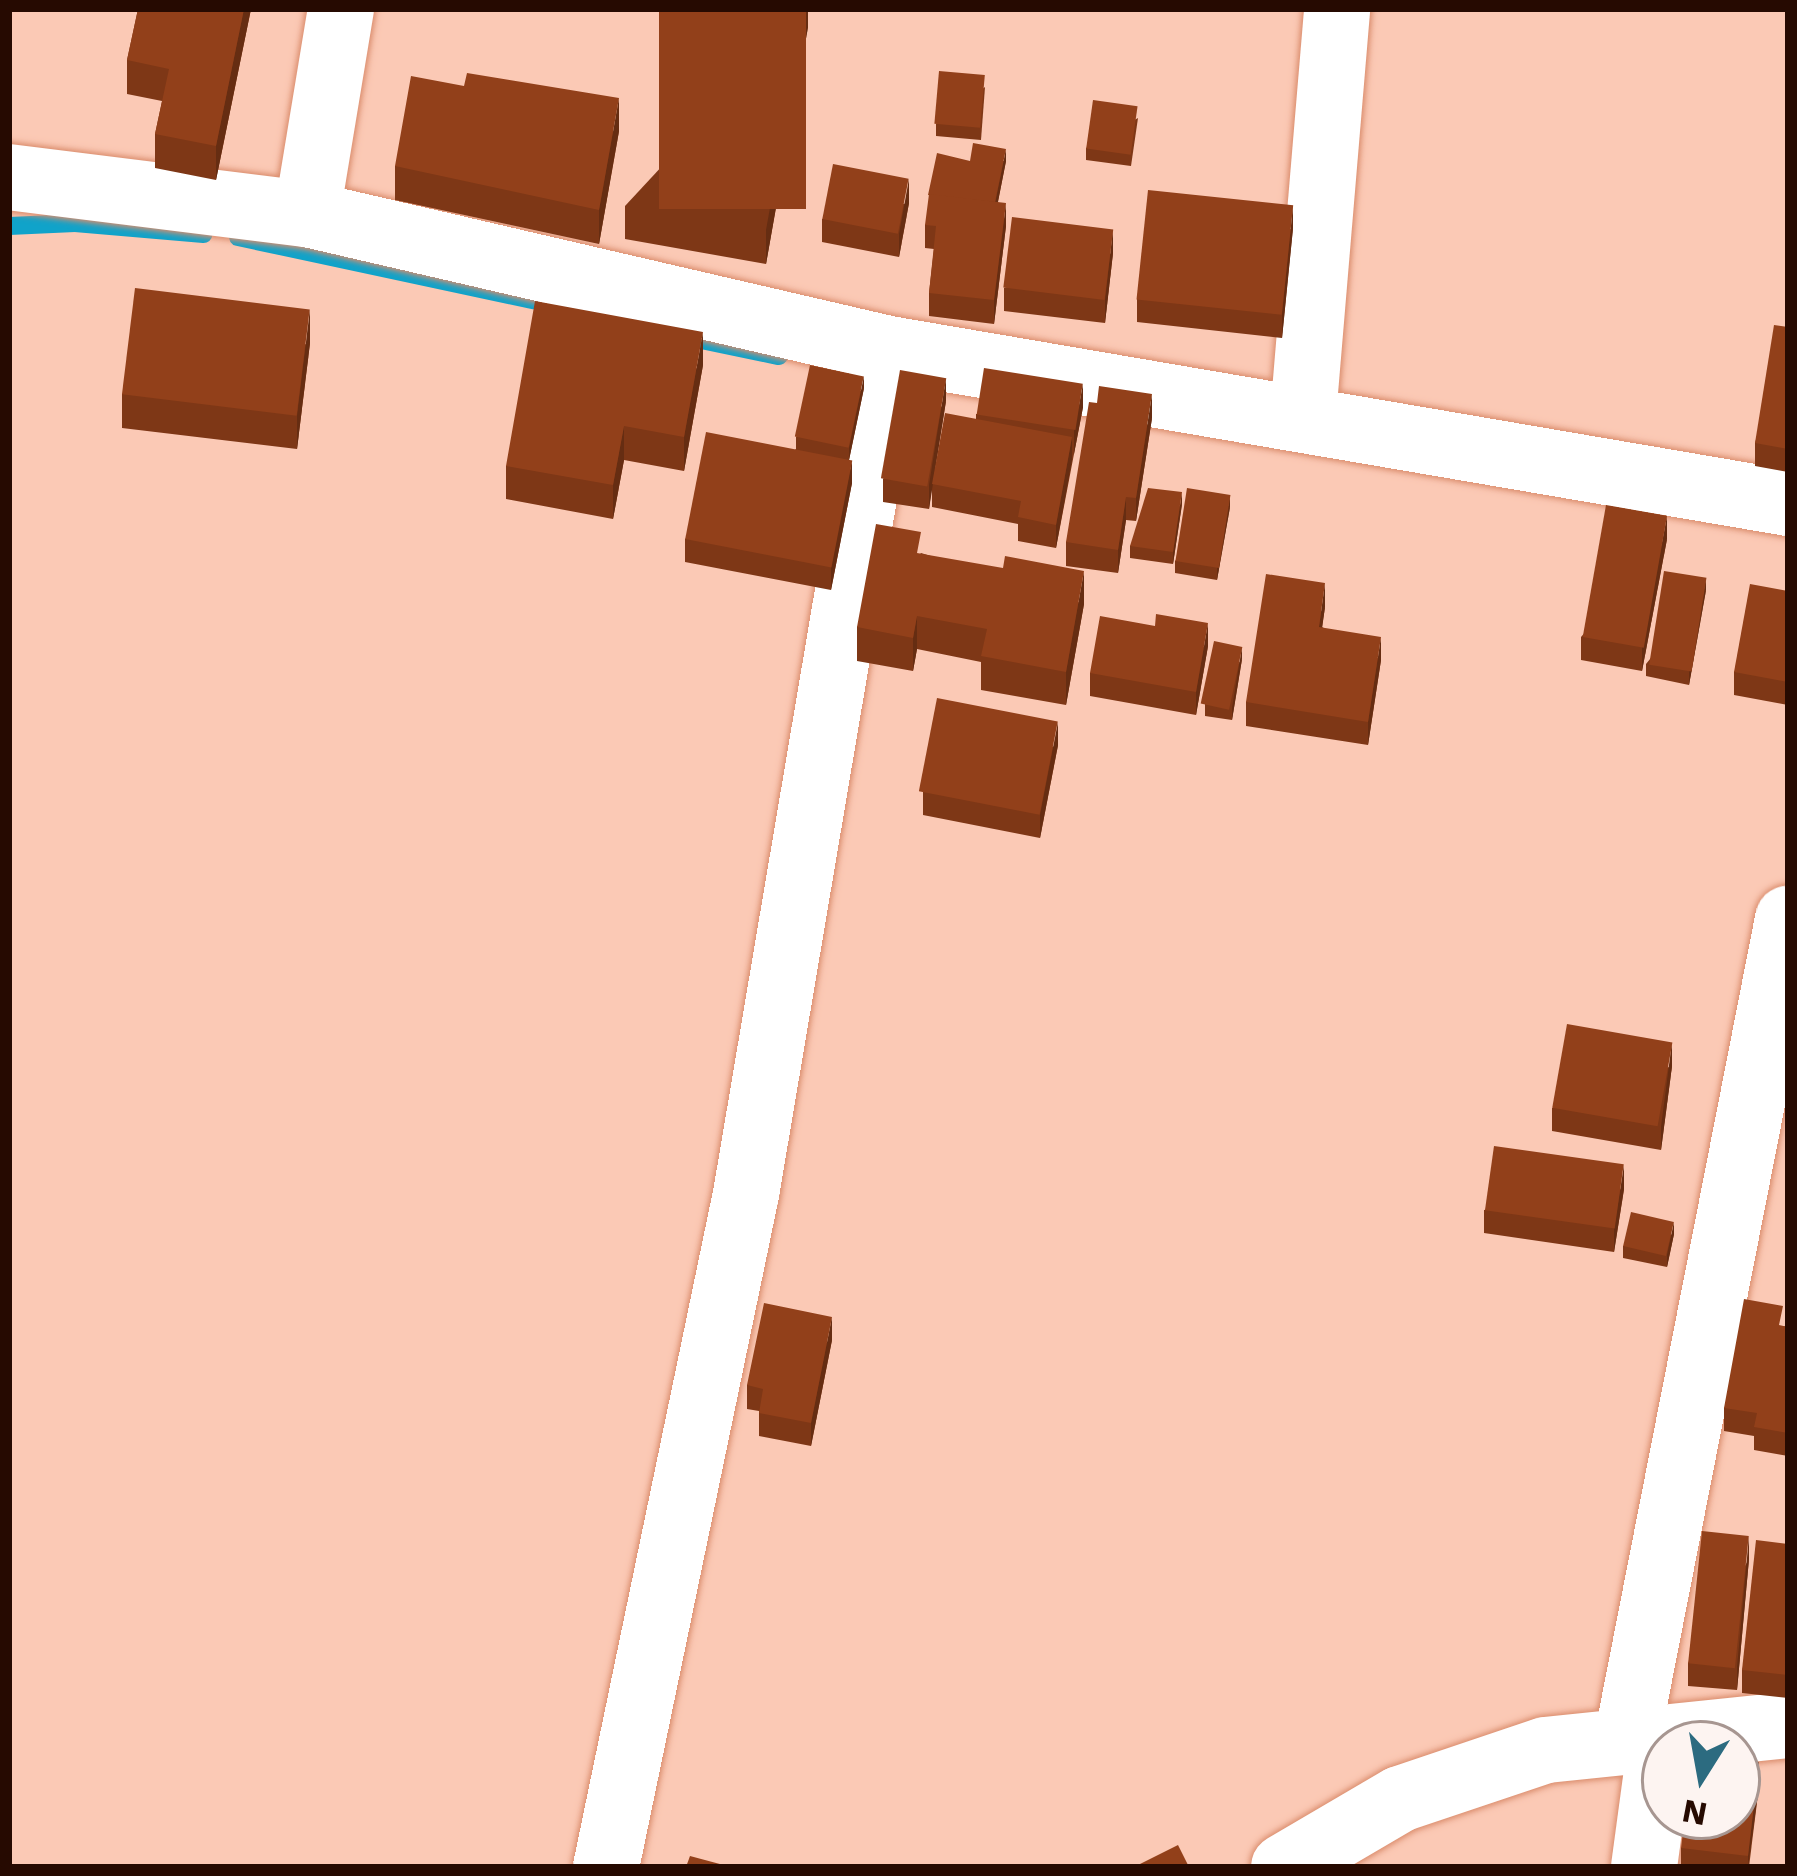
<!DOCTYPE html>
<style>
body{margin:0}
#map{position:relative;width:1797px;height:1876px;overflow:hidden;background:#fbc9b5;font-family:"Work Sans",sans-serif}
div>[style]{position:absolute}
.stream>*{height:18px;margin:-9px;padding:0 9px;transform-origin:9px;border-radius:9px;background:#10a3ca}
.roads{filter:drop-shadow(0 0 3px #da8c6c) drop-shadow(0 0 3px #da8c6c)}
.minor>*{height:66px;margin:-33px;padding:0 33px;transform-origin:33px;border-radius:33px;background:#fff}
.wall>*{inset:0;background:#7e3716}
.shaded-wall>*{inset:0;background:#662d12}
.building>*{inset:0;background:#92401a;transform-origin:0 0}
span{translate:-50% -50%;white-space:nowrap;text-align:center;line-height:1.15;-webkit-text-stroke:12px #fdf4f1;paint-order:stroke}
.frame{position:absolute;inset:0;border:12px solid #260a01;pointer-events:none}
.north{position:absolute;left:1641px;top:1720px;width:120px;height:120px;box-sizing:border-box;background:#fdf4f1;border:3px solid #a79691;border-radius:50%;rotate:191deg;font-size:33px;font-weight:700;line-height:48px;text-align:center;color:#260a01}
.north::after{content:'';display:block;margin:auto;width:42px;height:54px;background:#2c6b80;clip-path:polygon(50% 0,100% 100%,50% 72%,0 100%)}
</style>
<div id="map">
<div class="stream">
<i style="left:9px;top:226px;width:66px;rotate:-2.6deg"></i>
<i style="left:75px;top:223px;width:129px;rotate:4.9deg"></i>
<i style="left:238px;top:237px;width:302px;rotate:12.1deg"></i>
<i style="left:682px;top:336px;width:99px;rotate:11.7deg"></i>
</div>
<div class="roads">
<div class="minor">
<i style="left:9px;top:177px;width:300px;rotate:7.1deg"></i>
<i style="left:307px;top:214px;width:597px;rotate:13.06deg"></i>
<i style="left:889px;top:349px;width:912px;rotate:9.72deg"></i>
<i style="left:307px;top:214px;width:208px;rotate:-80.6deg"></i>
<i style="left:1303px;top:416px;width:408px;rotate:-85.2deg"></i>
<i style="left:1627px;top:1739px;width:836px;rotate:-78.89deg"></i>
<i style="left:606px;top:1867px;width:687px;rotate:-78.25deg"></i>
<i style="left:746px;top:1194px;width:857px;rotate:-80.39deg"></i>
<i style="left:1284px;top:1867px;width:134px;rotate:-30.4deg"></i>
<i style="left:1400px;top:1799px;width:154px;rotate:-18.6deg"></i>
<i style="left:1546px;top:1750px;width:243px;rotate:-5.9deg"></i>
<i style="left:1644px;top:1867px;width:127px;rotate:-82.3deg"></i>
</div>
</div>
<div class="wall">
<i style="clip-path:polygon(138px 9px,251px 9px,216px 180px,155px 168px,155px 134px,162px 101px,127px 94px,127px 60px)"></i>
<i style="clip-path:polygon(808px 9px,808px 27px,766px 264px,625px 239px,625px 206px)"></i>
<i style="clip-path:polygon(985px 87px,981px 140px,936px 136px,936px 124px)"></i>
<i style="clip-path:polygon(1138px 118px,1131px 166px,1086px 160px,1086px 148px)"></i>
<i style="clip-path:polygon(619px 131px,599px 244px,395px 200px,395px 166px)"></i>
<i style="clip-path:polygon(970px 161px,1006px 161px,998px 202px,1006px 226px,994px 324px,929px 316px,929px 293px,934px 249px,925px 248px,925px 225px)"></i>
<i style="clip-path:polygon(909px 203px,899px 257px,822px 242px,822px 219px)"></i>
<i style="clip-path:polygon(1293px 228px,1282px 338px,1137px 322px,1137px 299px)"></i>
<i style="clip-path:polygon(1113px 253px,1105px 323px,1004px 311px,1004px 288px)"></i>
<i style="clip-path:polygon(1788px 327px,1788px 472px,1755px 466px,1755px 443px)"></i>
<i style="clip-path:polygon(310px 343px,297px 449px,122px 428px,122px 394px)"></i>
<i style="clip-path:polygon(703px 365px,684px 471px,624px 460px,613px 519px,506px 499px,506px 466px)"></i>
<i style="clip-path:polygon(864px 388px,849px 460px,852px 483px,831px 590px,685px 562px,685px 539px,796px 449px,796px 437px)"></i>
<i style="clip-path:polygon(946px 401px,935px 468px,976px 419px,976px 414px,1083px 407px,1056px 548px,1018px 541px,1018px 524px,932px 507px,932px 486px,929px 509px,883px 502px,883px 479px)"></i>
<i style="clip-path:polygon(1152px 418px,1136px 521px,1126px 520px,1118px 573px,1066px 566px,1066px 542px)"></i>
<i style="clip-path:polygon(1182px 504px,1173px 564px,1130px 558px,1130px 546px)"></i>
<i style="clip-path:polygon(1230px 507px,1217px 580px,1175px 573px,1175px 561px)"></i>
<i style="clip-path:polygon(1667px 539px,1642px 671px,1581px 660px,1581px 637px)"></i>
<i style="clip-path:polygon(921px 553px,1084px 604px,1066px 705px,981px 690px,981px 662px,917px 649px,913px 671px,857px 661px,857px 627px)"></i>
<i style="clip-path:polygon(1706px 590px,1689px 685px,1646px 676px,1646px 664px)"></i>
<i style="clip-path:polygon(1788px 591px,1788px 705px,1734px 695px,1734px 672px)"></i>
<i style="clip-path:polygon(1325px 607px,1322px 627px,1381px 660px,1368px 745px,1246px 726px,1246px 702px)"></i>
<i style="clip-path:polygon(1208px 646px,1196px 715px,1090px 696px,1090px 673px)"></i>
<i style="clip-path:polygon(1242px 659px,1232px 720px,1205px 716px,1205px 704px)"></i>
<i style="clip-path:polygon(1058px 745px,1040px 838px,923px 815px,923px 792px)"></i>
<i style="clip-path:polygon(1672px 1066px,1661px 1150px,1552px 1131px,1552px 1108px)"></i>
<i style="clip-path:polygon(1624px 1189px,1614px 1252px,1484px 1233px,1484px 1210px)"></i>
<i style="clip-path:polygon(1674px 1234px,1667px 1267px,1623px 1258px,1623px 1246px)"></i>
<i style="clip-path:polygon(1783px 1326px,1788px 1327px,1788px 1456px,1754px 1450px,1754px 1436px,1724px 1431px,1724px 1408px)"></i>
<i style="clip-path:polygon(832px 1340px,811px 1446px,759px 1436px,759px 1411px,747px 1409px,747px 1385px)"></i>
<i style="clip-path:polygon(1788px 1544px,1788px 1698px,1742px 1693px,1742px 1670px)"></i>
<i style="clip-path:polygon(1749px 1559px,1737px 1690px,1688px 1686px,1688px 1663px)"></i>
<i style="clip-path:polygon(1759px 1786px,1749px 1867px,1681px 1867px,1681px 1848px)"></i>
</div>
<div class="shaded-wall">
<i style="clip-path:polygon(244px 9px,251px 9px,216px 180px,216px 146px)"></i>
<i style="clip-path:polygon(806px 9px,808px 9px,808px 27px,766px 264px,766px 230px)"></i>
<i style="clip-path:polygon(619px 98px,619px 131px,599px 244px,599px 210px)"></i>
<i style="clip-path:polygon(1006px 149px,1006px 161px,994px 221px,994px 209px)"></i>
<i style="clip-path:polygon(909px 179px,909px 203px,899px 257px,899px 234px)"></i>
<i style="clip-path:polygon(1006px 203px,1006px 226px,994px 324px,994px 300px)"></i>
<i style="clip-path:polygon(1293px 205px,1293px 228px,1282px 338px,1282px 315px)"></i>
<i style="clip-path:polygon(1113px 229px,1113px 253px,1105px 323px,1105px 300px)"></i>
<i style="clip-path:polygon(310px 309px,310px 343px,297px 449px,297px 416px)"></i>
<i style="clip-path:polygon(703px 332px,703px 365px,684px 471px,684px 437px)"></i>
<i style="clip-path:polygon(864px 376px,864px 388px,849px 460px,849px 448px)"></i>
<i style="clip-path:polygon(946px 378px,946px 401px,929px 509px,929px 485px)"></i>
<i style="clip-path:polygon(1083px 384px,1083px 407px,1074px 454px,1074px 431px)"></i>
<i style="clip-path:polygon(1152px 394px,1152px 418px,1136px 521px,1136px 498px)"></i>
<i style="clip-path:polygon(624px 426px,624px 460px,613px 519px,613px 485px)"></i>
<i style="clip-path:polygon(1072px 437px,1072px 460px,1056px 548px,1056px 525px)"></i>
<i style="clip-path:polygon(852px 460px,852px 483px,831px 590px,831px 567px)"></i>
<i style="clip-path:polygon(1182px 492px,1182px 504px,1173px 564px,1173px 552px)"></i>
<i style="clip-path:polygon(1230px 495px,1230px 507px,1217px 580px,1217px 568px)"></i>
<i style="clip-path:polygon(1126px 497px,1126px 520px,1118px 573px,1118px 550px)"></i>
<i style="clip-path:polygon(1667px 516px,1667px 539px,1642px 671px,1642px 648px)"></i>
<i style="clip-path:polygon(1084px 571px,1084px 604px,1066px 705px,1066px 672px)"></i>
<i style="clip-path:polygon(1706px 578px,1706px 590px,1689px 685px,1689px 673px)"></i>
<i style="clip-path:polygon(1325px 583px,1325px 607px,1319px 650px,1319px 627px)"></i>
<i style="clip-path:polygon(917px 616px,917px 649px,913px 671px,913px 638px)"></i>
<i style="clip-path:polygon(1208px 623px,1208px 646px,1196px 715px,1196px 692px)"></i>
<i style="clip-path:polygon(1381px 637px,1381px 660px,1368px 745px,1368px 722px)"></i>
<i style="clip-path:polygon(1242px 647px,1242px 659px,1232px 720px,1232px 708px)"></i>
<i style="clip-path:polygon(1058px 722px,1058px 745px,1040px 838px,1040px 815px)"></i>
<i style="clip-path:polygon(1672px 1042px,1672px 1066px,1661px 1150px,1661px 1127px)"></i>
<i style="clip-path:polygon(1624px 1165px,1624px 1189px,1614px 1252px,1614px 1229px)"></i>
<i style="clip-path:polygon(1674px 1222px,1674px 1234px,1667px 1267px,1667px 1255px)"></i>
<i style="clip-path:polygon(832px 1317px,832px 1340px,811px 1446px,811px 1423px)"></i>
<i style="clip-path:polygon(1749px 1536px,1749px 1559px,1737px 1690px,1737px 1667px)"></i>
<i style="clip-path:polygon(1759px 1762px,1759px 1786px,1748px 1867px,1748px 1856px)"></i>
</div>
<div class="building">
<i style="clip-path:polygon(138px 9px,244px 9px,216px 146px,155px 134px,169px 69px,127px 60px)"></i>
<i style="left:659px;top:9px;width:147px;height:200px"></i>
<i style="left:939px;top:71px;width:46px;height:53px;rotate:5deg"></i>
<i style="clip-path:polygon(467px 73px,619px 98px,599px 210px,395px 166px,411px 76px,464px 86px)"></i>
<i style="left:1093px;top:100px;width:45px;height:49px;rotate:8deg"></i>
<i style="clip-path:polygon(973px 143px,1006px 149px,995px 202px,928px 195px,937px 153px,970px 161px)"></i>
<i style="left:833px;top:164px;width:77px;height:56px;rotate:11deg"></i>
<i style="left:1148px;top:190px;width:146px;height:110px;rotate:6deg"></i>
<i style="clip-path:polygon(929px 194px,1006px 203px,994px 300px,929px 293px,936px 226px,925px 225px)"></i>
<i style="left:1012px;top:217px;width:102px;height:71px;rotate:7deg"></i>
<i style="left:135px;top:288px;width:176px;height:107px;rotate:7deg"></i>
<i style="clip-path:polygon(535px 301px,703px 332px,684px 437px,624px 426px,613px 485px,506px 466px)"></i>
<i style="clip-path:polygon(1774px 325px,1788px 327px,1788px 449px,1755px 443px)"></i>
<i style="left:810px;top:365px;width:55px;height:73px;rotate:12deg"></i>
<i style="left:984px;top:368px;width:100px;height:47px;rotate:9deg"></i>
<i style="left:900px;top:370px;width:47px;height:110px;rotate:10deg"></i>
<i style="clip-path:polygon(1099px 386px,1152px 394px,1136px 498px,1126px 497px,1118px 550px,1066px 542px,1089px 402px,1097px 403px)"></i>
<i style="clip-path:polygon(945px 413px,1072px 437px,1056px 525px,1018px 517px,1021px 501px,932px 484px)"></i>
<i style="left:706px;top:432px;width:149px;height:109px;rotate:11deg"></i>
<i style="clip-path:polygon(1148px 488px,1182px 492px,1173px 552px,1130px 546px)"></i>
<i style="left:1187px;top:488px;width:44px;height:74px;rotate:9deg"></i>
<i style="left:1606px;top:505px;width:62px;height:134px;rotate:10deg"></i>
<i style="clip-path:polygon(876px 524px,921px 532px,917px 553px,1003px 568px,1005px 556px,1084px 571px,1066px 672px,981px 656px,987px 629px,917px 616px,913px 638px,857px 627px)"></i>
<i style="left:1664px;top:571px;width:43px;height:95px;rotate:9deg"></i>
<i style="clip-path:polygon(1266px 574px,1325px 583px,1319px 627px,1381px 637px,1368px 722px,1246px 702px)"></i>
<i style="clip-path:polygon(1750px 584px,1788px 591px,1788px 682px,1734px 672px)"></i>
<i style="clip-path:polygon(1156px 614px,1208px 623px,1196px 692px,1090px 673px,1100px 616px,1155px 626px)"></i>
<i style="left:1214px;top:641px;width:29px;height:64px;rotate:12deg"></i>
<i style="left:937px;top:698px;width:123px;height:95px;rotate:11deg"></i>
<i style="left:1567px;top:1024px;width:107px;height:85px;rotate:10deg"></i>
<i style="left:1494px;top:1146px;width:131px;height:65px;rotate:8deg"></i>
<i style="left:1631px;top:1212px;width:44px;height:35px;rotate:13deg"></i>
<i style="clip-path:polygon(1744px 1299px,1783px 1306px,1779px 1325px,1788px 1327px,1788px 1433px,1754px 1427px,1757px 1413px,1724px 1408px)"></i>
<i style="clip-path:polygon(764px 1303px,832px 1317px,811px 1423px,759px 1413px,763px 1389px,747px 1385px)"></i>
<i style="left:1702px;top:1531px;width:47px;height:133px;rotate:6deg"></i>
<i style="clip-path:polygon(1756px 1540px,1788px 1544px,1788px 1675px,1742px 1670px)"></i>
<i style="clip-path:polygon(1737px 1760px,1759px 1762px,1748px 1856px,1681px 1848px,1685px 1816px,1737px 1816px)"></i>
<i style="clip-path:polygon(1178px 1845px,1189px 1867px,1134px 1867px)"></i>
<i style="clip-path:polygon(690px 1856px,731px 1867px,686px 1867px)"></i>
</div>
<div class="frame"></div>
<div class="north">N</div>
</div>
